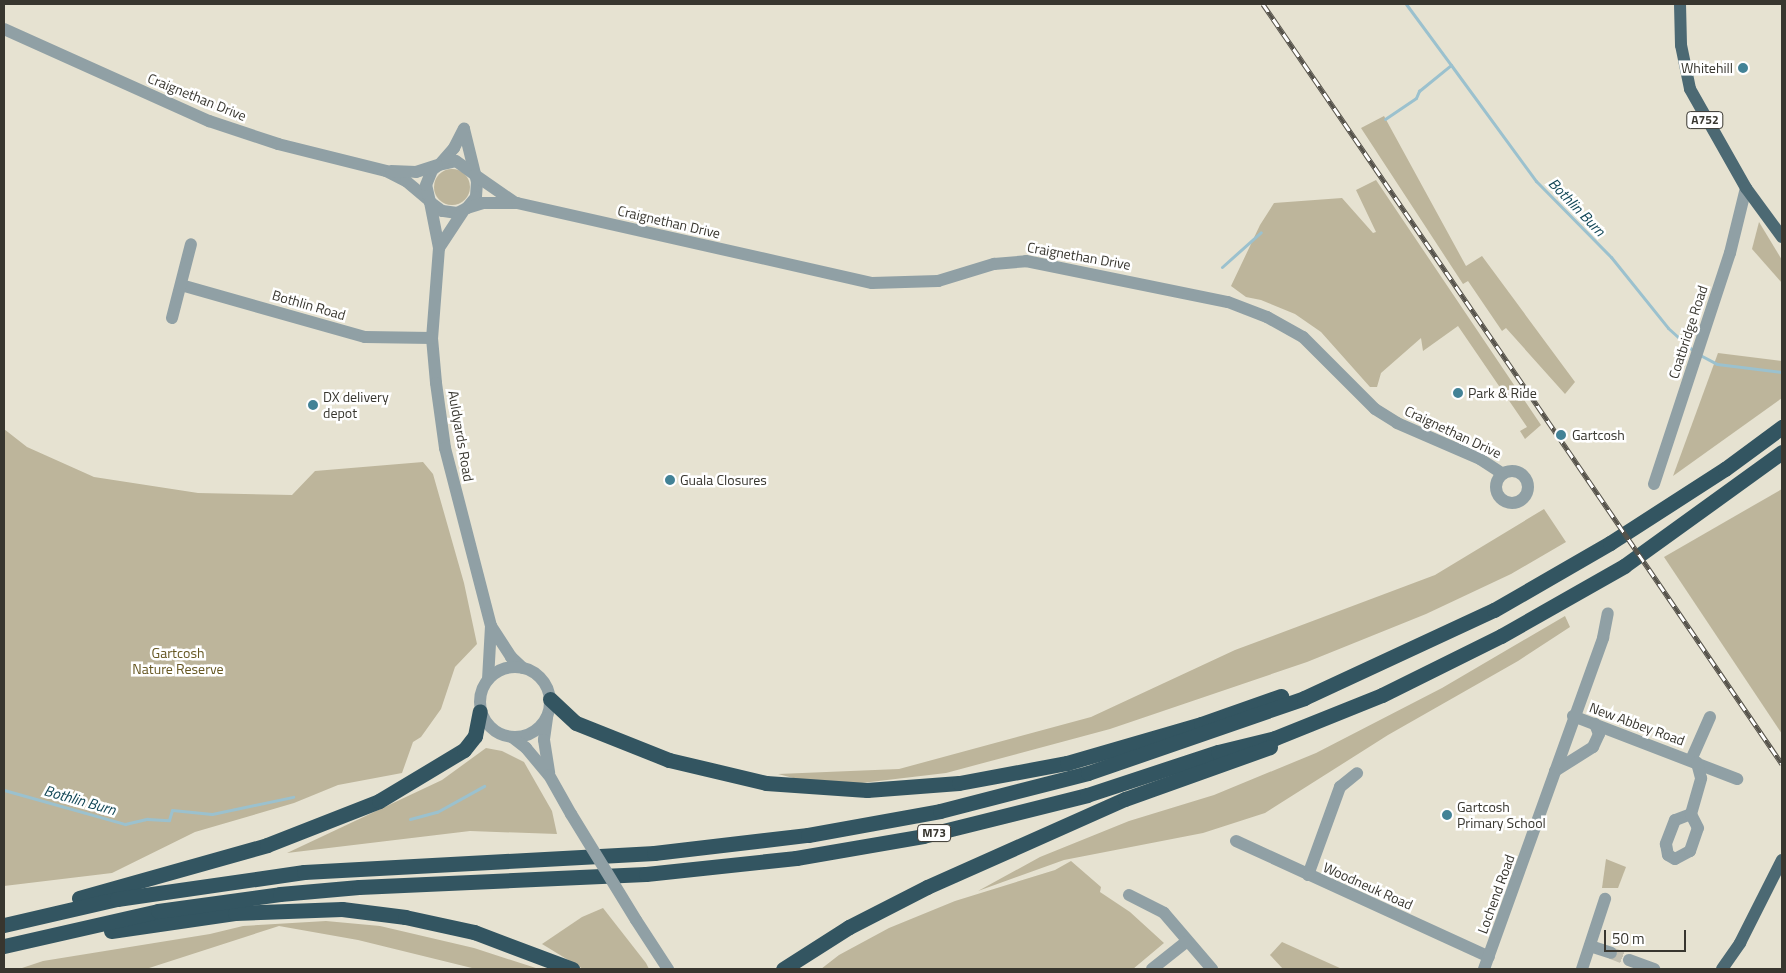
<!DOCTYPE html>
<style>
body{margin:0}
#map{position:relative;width:1786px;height:973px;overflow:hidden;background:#e6e2d1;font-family:"Titillium Web",sans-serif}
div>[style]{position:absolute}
.green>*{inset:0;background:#bdb59b}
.round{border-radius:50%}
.stream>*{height:3px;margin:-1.5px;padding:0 1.5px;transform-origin:1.5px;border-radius:1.5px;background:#9bc1ce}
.minor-tunnel>*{height:12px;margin-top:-6px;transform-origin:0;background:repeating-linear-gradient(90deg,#c3c0b1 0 12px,transparent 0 18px)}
.minor>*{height:12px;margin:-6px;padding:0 6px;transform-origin:6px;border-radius:6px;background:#90a0a5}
.minor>.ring{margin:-6px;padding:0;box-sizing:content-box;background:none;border:12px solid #90a0a5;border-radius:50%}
.major>*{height:12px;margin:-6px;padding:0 6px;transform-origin:6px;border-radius:6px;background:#4c6973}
.highway>*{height:15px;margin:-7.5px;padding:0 7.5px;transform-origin:7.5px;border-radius:7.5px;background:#335561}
.rail>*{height:5px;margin-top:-2.5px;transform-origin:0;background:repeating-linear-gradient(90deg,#fff 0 9px,#56534b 0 18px);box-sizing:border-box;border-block:1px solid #56534b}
.minor-bridge>*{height:12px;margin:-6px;padding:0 6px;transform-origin:6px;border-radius:6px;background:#90a0a5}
.dots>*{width:14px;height:14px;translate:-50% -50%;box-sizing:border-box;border:2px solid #fff;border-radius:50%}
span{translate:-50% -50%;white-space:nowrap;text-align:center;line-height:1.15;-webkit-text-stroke:5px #fff;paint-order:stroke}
.shield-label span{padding:1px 4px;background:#fff;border:1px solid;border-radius:4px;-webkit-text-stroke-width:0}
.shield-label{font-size:12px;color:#38362f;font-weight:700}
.poi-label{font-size:14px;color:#38362f}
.right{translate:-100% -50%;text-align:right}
.left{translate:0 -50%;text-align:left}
.street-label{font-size:14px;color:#38362f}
.park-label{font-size:14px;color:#655621}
.water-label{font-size:15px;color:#114656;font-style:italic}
.frame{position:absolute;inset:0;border:5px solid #38362f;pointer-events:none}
.scale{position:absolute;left:1604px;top:930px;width:82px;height:22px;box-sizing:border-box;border:2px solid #38362f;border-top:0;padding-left:6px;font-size:15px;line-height:18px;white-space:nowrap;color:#38362f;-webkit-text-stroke:4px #fff;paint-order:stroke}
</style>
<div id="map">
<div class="green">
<i style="clip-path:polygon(1384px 116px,1466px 266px,1482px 256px,1575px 382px,1565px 394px,1506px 328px,1502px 331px,1468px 281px,1463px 284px,1361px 128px)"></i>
<i class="round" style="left:434px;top:169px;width:36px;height:36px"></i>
<i style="clip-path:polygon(1376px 180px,1541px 425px,1525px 439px,1520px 431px,1527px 427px,1458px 326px,1423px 351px,1421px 338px,1381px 373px,1377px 387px,1370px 387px,1321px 332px,1295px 314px,1261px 300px,1246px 297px,1231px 286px,1260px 225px,1274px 203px,1342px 198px,1373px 233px,1376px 232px,1356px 190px)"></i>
<i style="clip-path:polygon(1759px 222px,1782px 260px,1782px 283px,1752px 249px)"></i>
<i style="clip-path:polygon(1718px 353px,1782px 361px,1782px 398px,1673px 476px)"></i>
<i style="clip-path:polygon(4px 429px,27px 447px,94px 477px,198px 493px,292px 495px,315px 471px,423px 462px,433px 474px,464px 583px,477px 644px,455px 667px,441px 709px,421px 737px,413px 742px,402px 773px,338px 785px,294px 803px,195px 832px,112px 873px,4px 886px)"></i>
<i style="clip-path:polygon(1782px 489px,1782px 734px,1664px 557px)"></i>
<i style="clip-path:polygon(1544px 509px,1566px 542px,1511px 574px,1426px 614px,1307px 662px,1110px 729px,946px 773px,828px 787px,778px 774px,899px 769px,1091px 717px,1235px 650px,1435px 575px)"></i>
<i style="clip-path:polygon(1565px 616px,1570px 627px,1518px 661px,1388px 735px,1265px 813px,1203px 833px,1064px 860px,978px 891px,1040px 857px,1129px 821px,1214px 795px,1316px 753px,1442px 688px)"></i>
<i style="clip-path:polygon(486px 748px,502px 751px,524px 762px,552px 811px,557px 834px,470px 831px,287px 853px,442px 780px)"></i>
<i style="clip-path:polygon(1606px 859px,1626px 867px,1618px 888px,1602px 888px)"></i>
<i style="clip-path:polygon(1071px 861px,1101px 887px,1100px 892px,1130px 912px,1164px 943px,1133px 969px,821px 969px,839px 955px,889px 928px,955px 901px,1055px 870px)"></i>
<i style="clip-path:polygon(603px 908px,646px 963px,649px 969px,583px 969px,542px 944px,582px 917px)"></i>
<i style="clip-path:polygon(326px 921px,380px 926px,474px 948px,539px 969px,476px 969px,358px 940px,279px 926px,146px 969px,19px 969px,43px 961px,210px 934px,243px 926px)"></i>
<i style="clip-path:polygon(1282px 942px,1342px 969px,1283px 969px,1270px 955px)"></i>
</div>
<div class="stream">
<i style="left:1406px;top:4px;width:76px;rotate:53.6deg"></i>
<i style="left:1385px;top:119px;width:37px;rotate:-34deg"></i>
<i style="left:1416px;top:98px;width:8px;rotate:-67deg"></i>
<i style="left:1419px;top:91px;width:41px;rotate:-39.1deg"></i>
<i style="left:1451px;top:65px;width:144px;rotate:53.8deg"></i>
<i style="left:1536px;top:181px;width:107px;rotate:45.4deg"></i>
<i style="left:1611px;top:257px;width:91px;rotate:51.2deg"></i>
<i style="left:1668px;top:328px;width:36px;rotate:42deg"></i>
<i style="left:1222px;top:267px;width:52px;rotate:-41.9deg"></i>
<i style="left:1700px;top:355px;width:19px;rotate:28deg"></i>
<i style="left:1717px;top:364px;width:65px;rotate:7deg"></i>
<i style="left:4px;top:790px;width:126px;rotate:15.7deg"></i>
<i style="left:125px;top:824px;width:23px;rotate:-13deg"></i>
<i style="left:147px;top:819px;width:22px;rotate:3deg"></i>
<i style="left:169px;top:820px;width:10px;rotate:-73deg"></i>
<i style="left:172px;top:810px;width:40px;rotate:5.7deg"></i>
<i style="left:212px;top:814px;width:83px;rotate:-11.9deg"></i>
<i style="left:410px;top:819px;width:28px;rotate:-15deg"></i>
<i style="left:437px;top:812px;width:54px;rotate:-29deg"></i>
</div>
<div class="minor-tunnel">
<i style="left:1611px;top:953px;width:19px;rotate:21deg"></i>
</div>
<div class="minor">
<i style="left:4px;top:29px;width:225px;rotate:24.2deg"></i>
<i style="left:209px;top:121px;width:73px;rotate:18.4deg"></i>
<i style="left:278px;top:144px;width:111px;rotate:14deg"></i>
<i style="left:386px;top:171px;width:22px;rotate:27deg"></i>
<i style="left:406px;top:181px;width:31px;rotate:40deg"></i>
<i style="left:464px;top:129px;width:55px;rotate:76.2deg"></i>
<i style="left:477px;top:182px;width:15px;rotate:94deg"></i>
<i style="left:476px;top:197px;width:14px;rotate:129deg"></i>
<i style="left:467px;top:208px;width:11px;rotate:153deg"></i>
<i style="left:457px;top:213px;width:15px;rotate:-172deg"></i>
<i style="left:442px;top:211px;width:15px;rotate:-143deg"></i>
<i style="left:430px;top:202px;width:17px;rotate:-103deg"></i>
<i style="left:426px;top:185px;width:16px;rotate:-68deg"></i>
<i style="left:432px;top:170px;width:9px;rotate:-36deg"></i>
<i style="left:439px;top:165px;width:17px;rotate:-13deg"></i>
<i style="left:456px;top:161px;width:22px;rotate:36deg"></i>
<i style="left:441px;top:163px;width:20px;rotate:-49deg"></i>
<i style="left:454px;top:148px;width:22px;rotate:-63deg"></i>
<i style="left:391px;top:171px;width:25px;rotate:2deg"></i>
<i style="left:416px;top:172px;width:22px;rotate:-18deg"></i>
<i style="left:475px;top:175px;width:47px;rotate:34.7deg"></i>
<i style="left:430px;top:202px;width:47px;rotate:78.9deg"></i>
<i style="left:439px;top:248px;width:90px;rotate:94.4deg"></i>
<i style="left:432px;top:338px;width:45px;rotate:84.9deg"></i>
<i style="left:436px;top:383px;width:66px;rotate:82.1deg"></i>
<i style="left:445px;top:448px;width:184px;rotate:75.5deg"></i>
<i style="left:491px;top:626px;width:53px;rotate:93.2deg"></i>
<i style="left:467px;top:208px;width:17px;rotate:-17deg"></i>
<i style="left:483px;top:203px;width:34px"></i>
<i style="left:517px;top:203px;width:364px;rotate:12.7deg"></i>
<i style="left:872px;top:283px;width:66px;rotate:-1.7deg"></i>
<i style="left:938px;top:281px;width:59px;rotate:-16.9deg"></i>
<i style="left:994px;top:264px;width:32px;rotate:-5deg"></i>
<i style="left:1026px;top:261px;width:206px;rotate:11.5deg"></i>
<i style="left:1228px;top:302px;width:42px;rotate:21deg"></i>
<i style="left:1267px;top:317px;width:41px;rotate:29.1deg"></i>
<i style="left:1303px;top:337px;width:102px;rotate:45deg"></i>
<i style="left:1375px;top:409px;width:26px;rotate:32deg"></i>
<i style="left:1397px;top:423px;width:90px;rotate:23.4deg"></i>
<i style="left:1480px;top:459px;width:27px;rotate:33deg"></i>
<i style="left:439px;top:248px;width:45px;rotate:-56.7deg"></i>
<i style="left:181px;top:285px;width:191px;rotate:15.8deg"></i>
<i style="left:365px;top:337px;width:67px;rotate:0.9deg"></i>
<i style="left:172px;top:318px;width:76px;rotate:-75.6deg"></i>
<i class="ring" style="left:1496px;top:471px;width:20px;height:20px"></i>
<i style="left:1654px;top:484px;width:243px;rotate:-71.8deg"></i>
<i style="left:1730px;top:253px;width:67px;rotate:-76.2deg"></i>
<i style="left:491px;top:626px;width:37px;rotate:57deg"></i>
<i style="left:511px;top:657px;width:16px;rotate:43deg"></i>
<i class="ring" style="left:480px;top:667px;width:58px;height:58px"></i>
<i style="left:1573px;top:716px;width:176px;rotate:21deg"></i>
<i style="left:547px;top:718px;width:22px;rotate:98deg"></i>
<i style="left:544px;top:740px;width:33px;rotate:81deg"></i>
<i style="left:512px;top:737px;width:18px;rotate:38deg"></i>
<i style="left:526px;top:748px;width:35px;rotate:50deg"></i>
<i style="left:549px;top:775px;width:45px;rotate:60.6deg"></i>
<i style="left:1691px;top:760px;width:47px;rotate:-66.2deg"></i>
<i style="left:1555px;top:771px;width:45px;rotate:-32.3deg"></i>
<i style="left:1593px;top:747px;width:14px;rotate:-65deg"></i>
<i style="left:1599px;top:734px;width:11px;rotate:-112deg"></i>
<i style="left:1691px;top:814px;width:17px;rotate:159deg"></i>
<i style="left:1675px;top:820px;width:26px;rotate:111deg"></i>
<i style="left:1666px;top:844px;width:11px;rotate:80deg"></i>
<i style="left:1668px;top:855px;width:8px;rotate:30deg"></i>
<i style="left:1675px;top:859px;width:17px;rotate:-28deg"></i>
<i style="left:1690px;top:851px;width:24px;rotate:-71deg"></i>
<i style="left:1698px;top:828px;width:16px;rotate:-117deg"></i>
<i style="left:1691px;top:814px;width:37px;rotate:-74deg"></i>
<i style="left:1701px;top:778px;width:16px;rotate:-105deg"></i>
<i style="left:1236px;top:841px;width:278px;rotate:24.6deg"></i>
<i style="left:1308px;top:875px;width:94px;rotate:-70deg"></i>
<i style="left:1340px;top:787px;width:22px;rotate:-39deg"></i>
<i style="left:1129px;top:895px;width:39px;rotate:27deg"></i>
<i style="left:1164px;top:913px;width:74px;rotate:49.4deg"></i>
<i style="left:636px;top:920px;width:59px;rotate:56.9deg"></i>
<i style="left:1590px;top:946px;width:22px;rotate:18deg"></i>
<i style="left:1629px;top:960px;width:27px;rotate:20deg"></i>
<i style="left:1152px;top:969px;width:43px;rotate:-38.5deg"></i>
<i style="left:1484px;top:969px;width:352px;rotate:-70.2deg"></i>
<i style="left:1603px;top:638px;width:25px;rotate:-79deg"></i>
<i style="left:1582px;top:969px;width:74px;rotate:-71.8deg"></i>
</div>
<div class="major">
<i style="left:1680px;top:4px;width:41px;rotate:88.6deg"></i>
<i style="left:1681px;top:45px;width:45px;rotate:78.4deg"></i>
<i style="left:1690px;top:89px;width:114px;rotate:60.5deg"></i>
<i style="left:1746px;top:188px;width:61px;rotate:53.7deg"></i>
<i style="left:1722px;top:969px;width:32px;rotate:-55deg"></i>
<i style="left:1740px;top:943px;width:93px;rotate:-63.2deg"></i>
</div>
<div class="highway">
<i style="left:550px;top:699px;width:35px;rotate:43deg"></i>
<i style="left:576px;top:723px;width:100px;rotate:21.7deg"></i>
<i style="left:669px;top:760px;width:100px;rotate:13.3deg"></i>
<i style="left:766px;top:783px;width:101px;rotate:4deg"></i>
<i style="left:867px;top:790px;width:92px;rotate:-4.4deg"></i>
<i style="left:959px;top:783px;width:110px;rotate:-10.5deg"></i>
<i style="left:1067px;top:763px;width:140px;rotate:-16.2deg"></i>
<i style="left:1201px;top:724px;width:85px;rotate:-19.3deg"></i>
<i style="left:79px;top:898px;width:195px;rotate:-15.7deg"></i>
<i style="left:267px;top:845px;width:120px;rotate:-21.4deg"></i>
<i style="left:379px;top:801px;width:99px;rotate:-31deg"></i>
<i style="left:464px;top:750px;width:18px;rotate:-52deg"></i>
<i style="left:475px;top:736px;width:25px;rotate:-79deg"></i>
<i style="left:4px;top:925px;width:116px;rotate:-13deg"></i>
<i style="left:117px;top:899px;width:189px;rotate:-8.2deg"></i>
<i style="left:304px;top:872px;width:351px;rotate:-3.1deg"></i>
<i style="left:654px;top:853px;width:155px;rotate:-6.7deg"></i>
<i style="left:808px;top:835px;width:134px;rotate:-10.3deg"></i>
<i style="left:940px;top:811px;width:153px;rotate:-14.4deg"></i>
<i style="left:1088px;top:773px;width:229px;rotate:-19.1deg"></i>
<i style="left:1304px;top:698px;width:209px;rotate:-24.9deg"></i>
<i style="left:1494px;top:610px;width:134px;rotate:-30deg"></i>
<i style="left:1610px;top:543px;width:137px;rotate:-32.8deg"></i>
<i style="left:1725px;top:469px;width:71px;rotate:-36.4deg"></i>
<i style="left:111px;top:931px;width:125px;rotate:-8.3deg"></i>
<i style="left:235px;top:913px;width:107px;rotate:-2.1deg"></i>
<i style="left:342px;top:909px;width:64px;rotate:7.2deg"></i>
<i style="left:405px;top:917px;width:71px;rotate:12.3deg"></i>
<i style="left:474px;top:932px;width:105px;rotate:20.7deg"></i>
<i style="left:4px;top:946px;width:158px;rotate:-12.8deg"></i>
<i style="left:158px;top:911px;width:123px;rotate:-7.9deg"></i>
<i style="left:280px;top:894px;width:79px;rotate:-5.1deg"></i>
<i style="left:359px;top:887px;width:287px;rotate:-2.6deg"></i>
<i style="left:646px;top:874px;width:151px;rotate:-6.1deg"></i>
<i style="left:796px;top:858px;width:129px;rotate:-9.8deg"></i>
<i style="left:923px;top:836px;width:169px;rotate:-14deg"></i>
<i style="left:1087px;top:795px;width:138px;rotate:-18.2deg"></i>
<i style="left:1218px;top:752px;width:59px;rotate:-13.8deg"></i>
<i style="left:1275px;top:738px;width:115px;rotate:-21.9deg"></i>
<i style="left:1382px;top:695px;width:133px;rotate:-26.4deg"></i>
<i style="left:1501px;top:636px;width:142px;rotate:-29.6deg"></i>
<i style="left:1624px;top:566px;width:195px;rotate:-35.8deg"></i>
<i style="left:783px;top:969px;width:78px;rotate:-32.5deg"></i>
<i style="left:849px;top:927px;width:88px;rotate:-27.1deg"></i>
<i style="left:927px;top:887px;width:217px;rotate:-24deg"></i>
<i style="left:1125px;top:799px;width:154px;rotate:-19.7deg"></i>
</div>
<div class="rail">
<i style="left:1263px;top:4px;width:920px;rotate:55.67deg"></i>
</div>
<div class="minor-bridge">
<i style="left:571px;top:814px;width:124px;rotate:58.5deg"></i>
</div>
<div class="dots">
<i style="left:1743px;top:68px;background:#428296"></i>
<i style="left:1458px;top:393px;background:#428296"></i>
<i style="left:313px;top:405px;background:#428296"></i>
<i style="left:1561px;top:435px;background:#428296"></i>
<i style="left:670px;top:480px;background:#428296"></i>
<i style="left:1447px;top:815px;background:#428296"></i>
</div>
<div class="shield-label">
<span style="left:1705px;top:120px">A752</span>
<span style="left:934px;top:833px">M73</span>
</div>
<div class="poi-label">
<span class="right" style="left:1733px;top:68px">Whitehill</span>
<span class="left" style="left:1468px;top:393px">Park &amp; Ride</span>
<span class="left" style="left:323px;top:405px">DX delivery<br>depot</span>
<span class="left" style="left:1572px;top:435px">Gartcosh</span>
<span class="left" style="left:680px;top:480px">Guala Closures</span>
<span class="left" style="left:1457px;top:815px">Gartcosh<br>Primary School</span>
</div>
<div class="street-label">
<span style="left:197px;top:97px;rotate:22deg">Craignethan Drive</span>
<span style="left:669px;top:222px;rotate:13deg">Craignethan Drive</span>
<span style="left:1079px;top:256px;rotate:10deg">Craignethan Drive</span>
<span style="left:309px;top:305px;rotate:16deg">Bothlin Road</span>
<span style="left:1688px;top:332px;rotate:-72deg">Coatbridge Road</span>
<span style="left:1453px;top:432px;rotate:25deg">Craignethan Drive</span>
<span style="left:461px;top:436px;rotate:80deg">Auldyards Road</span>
<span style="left:1637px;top:724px;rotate:20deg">New Abbey Road</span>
<span style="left:1368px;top:886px;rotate:24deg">Woodneuk Road</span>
<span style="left:1496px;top:894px;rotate:-70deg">Lochend Road</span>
</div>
<div class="park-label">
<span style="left:178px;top:661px">Gartcosh<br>Nature Reserve</span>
</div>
<div class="water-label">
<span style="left:1577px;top:207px;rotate:46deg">Bothlin Burn</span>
<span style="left:80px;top:800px;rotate:16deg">Bothlin Burn</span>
</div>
<div class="frame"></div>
<div class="scale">50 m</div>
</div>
